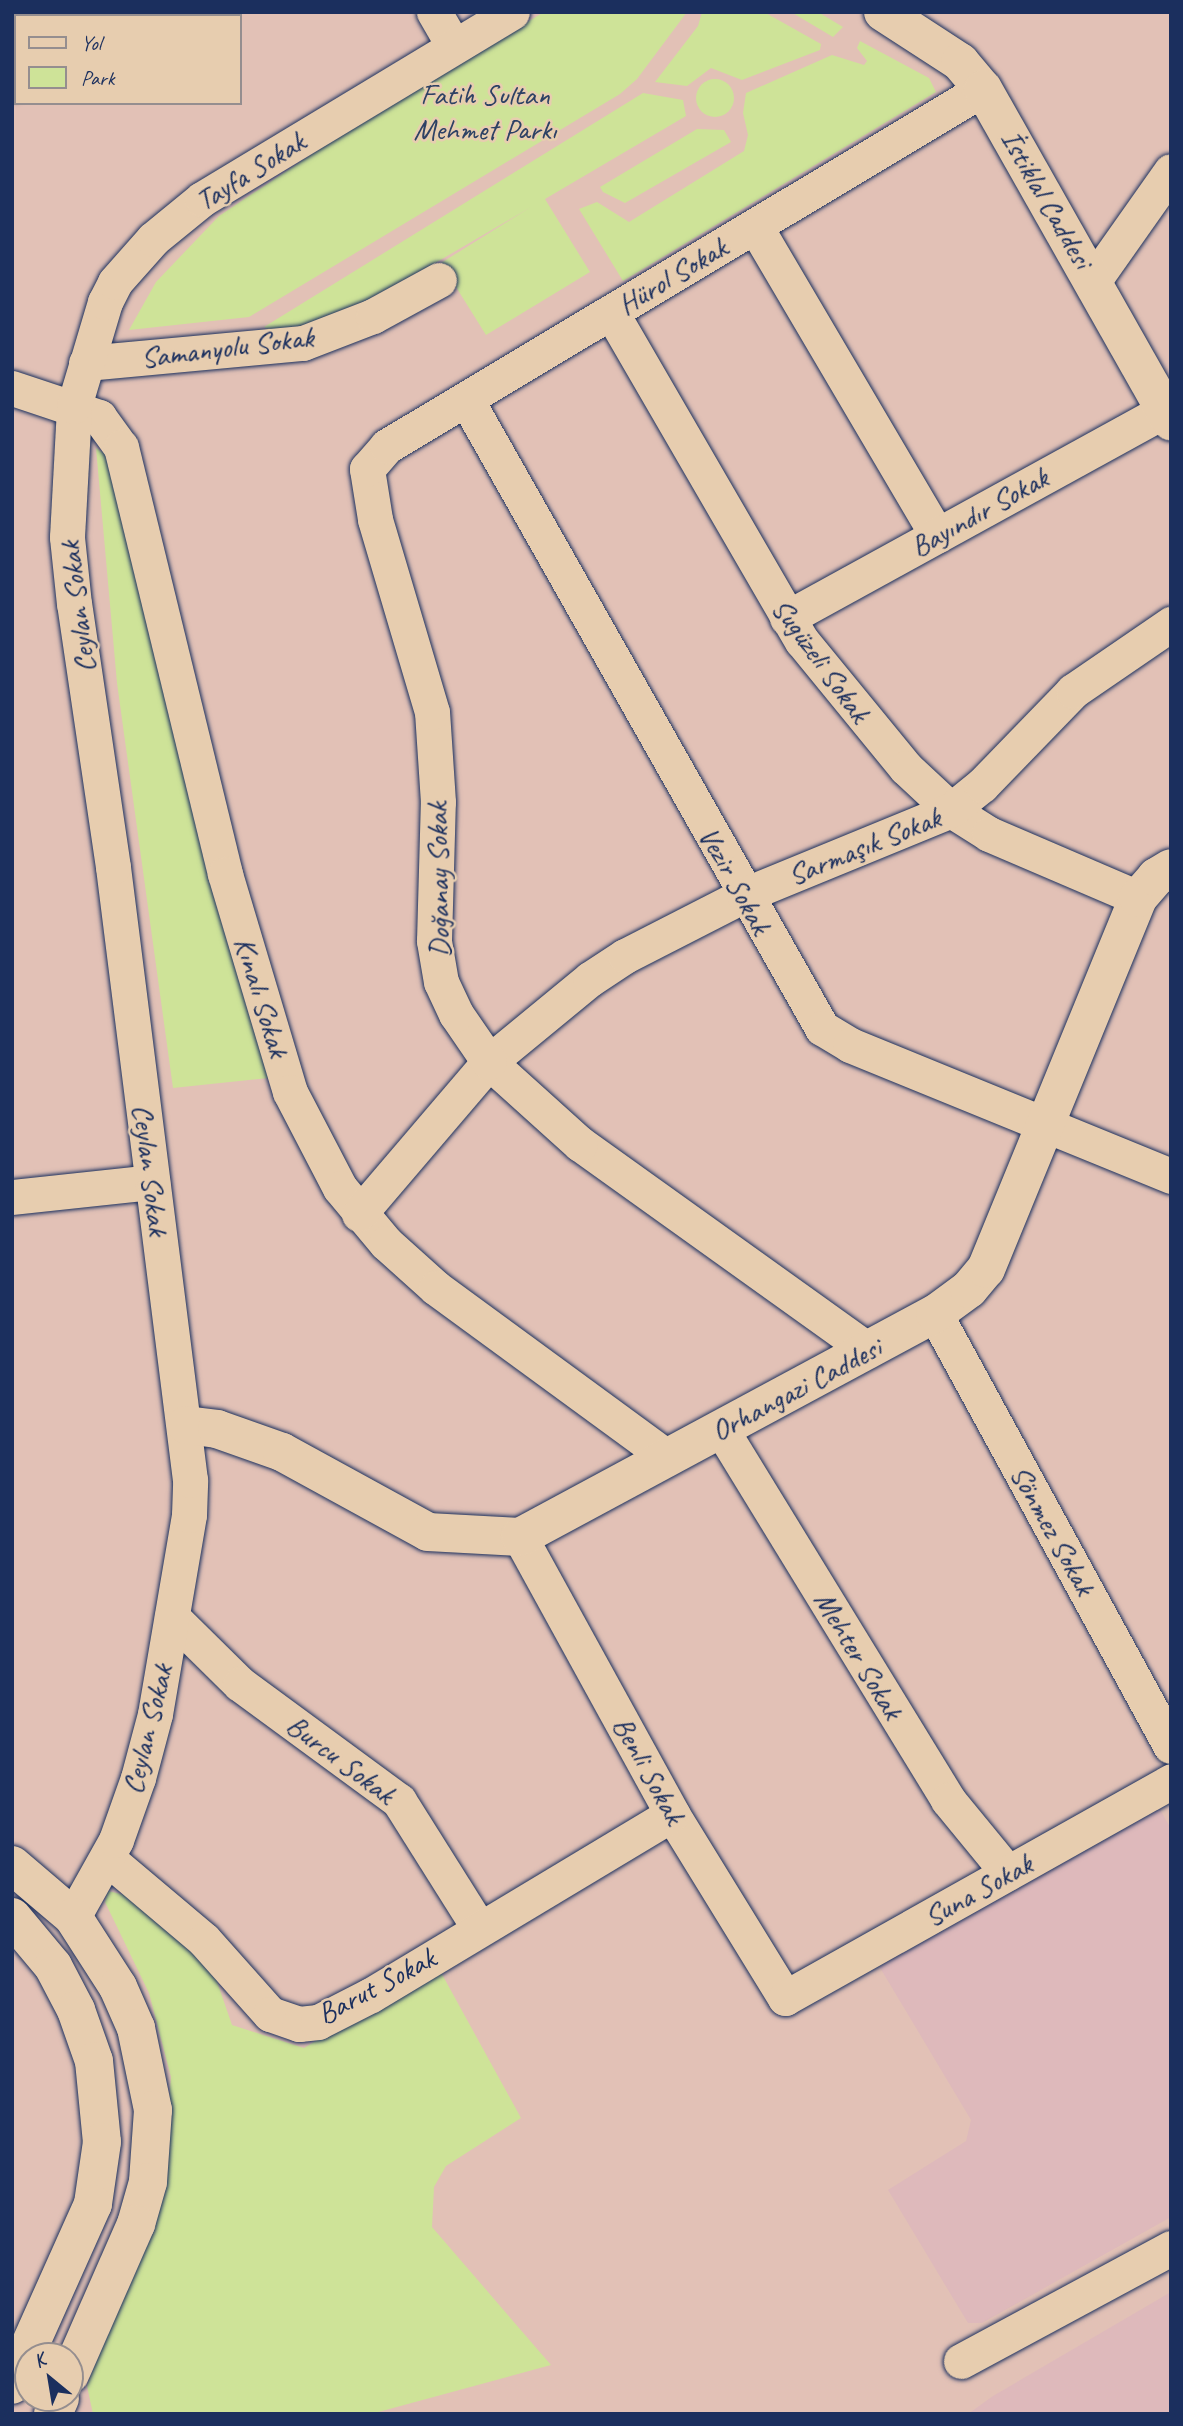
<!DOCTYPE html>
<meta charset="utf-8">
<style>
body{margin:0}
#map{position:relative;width:1183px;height:2426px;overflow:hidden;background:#e2c1b6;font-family:Caveat,sans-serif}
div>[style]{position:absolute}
.built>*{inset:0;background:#deb9bb}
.green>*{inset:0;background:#cee398}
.round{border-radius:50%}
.roads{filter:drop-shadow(0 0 2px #1b2f5e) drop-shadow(0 0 2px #1b2f5e)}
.street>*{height:35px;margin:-17.5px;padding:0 17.5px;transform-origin:17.5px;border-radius:17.5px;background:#e7cdaf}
.secondary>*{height:38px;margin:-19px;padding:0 19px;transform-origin:19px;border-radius:19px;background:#e7cdaf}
span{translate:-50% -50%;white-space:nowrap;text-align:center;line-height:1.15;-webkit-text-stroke:5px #e7cdaf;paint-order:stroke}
.park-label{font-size:30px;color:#2d4164}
.street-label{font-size:30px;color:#1b2f5e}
.frame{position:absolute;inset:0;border:14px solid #1b2f5e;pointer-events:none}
.legend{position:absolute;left:14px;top:14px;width:228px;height:91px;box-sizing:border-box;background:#e7cdaf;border:2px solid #958e8f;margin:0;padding:9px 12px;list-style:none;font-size:21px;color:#1b2f5e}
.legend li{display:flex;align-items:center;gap:14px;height:35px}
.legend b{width:35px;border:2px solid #958e8f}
.north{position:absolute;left:14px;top:2342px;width:70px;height:70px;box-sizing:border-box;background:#e7cdaf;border:2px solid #958e8f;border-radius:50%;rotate:330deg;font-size:19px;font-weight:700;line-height:28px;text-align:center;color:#1b2f5e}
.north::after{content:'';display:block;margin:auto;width:24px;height:32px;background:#1b2f5e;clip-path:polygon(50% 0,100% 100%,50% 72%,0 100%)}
</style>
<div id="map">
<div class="built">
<i style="clip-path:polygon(1158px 1806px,1171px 1829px,1171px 2217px,982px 2323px,968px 2323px,888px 2190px,966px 2141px,971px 2120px,879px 1966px)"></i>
<i style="clip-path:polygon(1171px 2292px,1171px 2414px,968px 2414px,993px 2396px)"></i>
</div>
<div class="green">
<i style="clip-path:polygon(544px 12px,687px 12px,637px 79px,620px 94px,249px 317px,129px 330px,156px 282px,219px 216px,333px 140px)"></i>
<i style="clip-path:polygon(702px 12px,764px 12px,821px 44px,820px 50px,742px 80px,711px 68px,687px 86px,655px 82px,698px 26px)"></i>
<i style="clip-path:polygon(791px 12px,818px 12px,843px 27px,833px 37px)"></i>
<i style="clip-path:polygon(860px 41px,929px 78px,936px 92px,623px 281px,579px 209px,597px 202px,629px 222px,744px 151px,748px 135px,743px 113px,746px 93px,832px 55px,864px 65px,867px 61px,857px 48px)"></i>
<i class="round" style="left:696px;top:79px;width:38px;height:38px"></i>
<i style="clip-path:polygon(643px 93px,683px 100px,686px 116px,545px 199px,590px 272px,486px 335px,441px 263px,531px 207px,365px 304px,302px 330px,272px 332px,264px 327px)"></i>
<i style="clip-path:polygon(697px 129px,724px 130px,731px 142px,625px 203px,603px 192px,600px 187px)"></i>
<i style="clip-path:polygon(96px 448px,107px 455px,268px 1078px,173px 1088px,117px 683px)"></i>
<i style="clip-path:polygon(108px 1891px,134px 1897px,213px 1970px,232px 2025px,304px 2048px,438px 1967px,521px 2118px,446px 2166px,434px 2187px,432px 2227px,551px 2365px,371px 2414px,93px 2414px,87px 2386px,163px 2177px,171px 2077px,149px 1993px,105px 1902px)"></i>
</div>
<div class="roads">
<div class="street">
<i style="left:434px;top:12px;width:38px;rotate:60deg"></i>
<i style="left:755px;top:226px;width:359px;rotate:59.5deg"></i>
<i style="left:1094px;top:280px;width:133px;rotate:-54.8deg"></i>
<i style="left:611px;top:312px;width:380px;rotate:59.9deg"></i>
<i style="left:802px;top:641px;width:164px;rotate:50.7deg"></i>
<i style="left:906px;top:768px;width:62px;rotate:43deg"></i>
<i style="left:951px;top:810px;width:45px;rotate:32.3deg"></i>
<i style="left:989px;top:834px;width:162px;rotate:23.2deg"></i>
<i style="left:86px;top:363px;width:218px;rotate:-5.3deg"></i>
<i style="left:303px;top:343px;width:75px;rotate:-21.1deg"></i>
<i style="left:373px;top:316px;width:75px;rotate:-28.6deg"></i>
<i style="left:12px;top:388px;width:92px;rotate:18.4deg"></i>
<i style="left:99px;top:417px;width:37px;rotate:54deg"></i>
<i style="left:121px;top:447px;width:439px;rotate:76.3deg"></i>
<i style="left:225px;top:874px;width:227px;rotate:73.4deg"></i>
<i style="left:290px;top:1092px;width:108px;rotate:62.5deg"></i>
<i style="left:340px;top:1188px;width:72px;rotate:50.1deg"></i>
<i style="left:386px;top:1243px;width:67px;rotate:42deg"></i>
<i style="left:436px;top:1288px;width:286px;rotate:36.2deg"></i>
<i style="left:466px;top:399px;width:723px;rotate:60.49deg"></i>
<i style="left:822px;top:1028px;width:33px;rotate:31deg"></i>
<i style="left:850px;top:1045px;width:347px;rotate:22.2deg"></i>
<i style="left:787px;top:618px;width:438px;rotate:-28.8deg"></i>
<i style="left:12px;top:1197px;width:141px;rotate:-6.1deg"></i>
<i style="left:359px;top:1214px;width:200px;rotate:-49.5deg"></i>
<i style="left:489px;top:1062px;width:131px;rotate:-39.4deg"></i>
<i style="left:590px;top:979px;width:42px;rotate:-33.3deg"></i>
<i style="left:625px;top:956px;width:134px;rotate:-27.1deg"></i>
<i style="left:744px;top:895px;width:224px;rotate:-22.3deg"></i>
<i style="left:951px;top:810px;width:40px;rotate:-39deg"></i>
<i style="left:982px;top:785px;width:131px;rotate:-45.9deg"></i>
<i style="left:1073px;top:691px;width:119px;rotate:-34.4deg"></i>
<i style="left:935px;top:1314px;width:492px;rotate:61.4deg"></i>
<i style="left:868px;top:1350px;width:354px;rotate:-144.4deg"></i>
<i style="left:580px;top:1144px;width:122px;rotate:-138deg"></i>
<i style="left:489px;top:1062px;width:58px;rotate:-124.5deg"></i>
<i style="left:456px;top:1014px;width:35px;rotate:-115deg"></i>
<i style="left:441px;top:982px;width:42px;rotate:-99.7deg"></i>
<i style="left:434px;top:941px;width:139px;rotate:-88.4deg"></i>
<i style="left:438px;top:802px;width:90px;rotate:-93.8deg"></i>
<i style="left:432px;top:712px;width:201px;rotate:-106.5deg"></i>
<i style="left:375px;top:519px;width:51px;rotate:-99.1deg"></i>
<i style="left:367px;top:469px;width:30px;rotate:-49deg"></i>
<i style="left:387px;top:446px;width:695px;rotate:-30.92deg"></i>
<i style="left:721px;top:1429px;width:435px;rotate:58.5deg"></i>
<i style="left:948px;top:1800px;width:94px;rotate:50.6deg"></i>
<i style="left:520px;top:1537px;width:316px;rotate:61.2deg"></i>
<i style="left:672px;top:1814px;width:216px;rotate:58.4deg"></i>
<i style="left:785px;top:1998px;width:443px;rotate:-29.3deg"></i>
<i style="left:172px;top:1617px;width:95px;rotate:44.6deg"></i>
<i style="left:240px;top:1684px;width:197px;rotate:36.3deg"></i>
<i style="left:399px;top:1801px;width:150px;rotate:57.8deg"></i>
<i style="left:107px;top:1858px;width:127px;rotate:40.2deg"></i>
<i style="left:204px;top:1940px;width:99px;rotate:48.3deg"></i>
<i style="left:270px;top:2014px;width:31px;rotate:19deg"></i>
<i style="left:299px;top:2024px;width:19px;rotate:-6deg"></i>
<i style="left:318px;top:2022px;width:59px;rotate:-27deg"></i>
<i style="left:371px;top:1995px;width:351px;rotate:-31deg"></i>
<i style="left:73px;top:1917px;width:88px;rotate:-60.8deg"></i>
<i style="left:116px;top:1840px;width:66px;rotate:-70.5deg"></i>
<i style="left:138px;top:1778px;width:66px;rotate:-75.1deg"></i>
<i style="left:155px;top:1714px;width:202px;rotate:-80.3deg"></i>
<i style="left:189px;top:1515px;width:35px;rotate:-88deg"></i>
<i style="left:190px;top:1480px;width:618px;rotate:-97.16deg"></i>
<i style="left:113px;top:867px;width:266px;rotate:-98.4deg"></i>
<i style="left:74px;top:604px;width:67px;rotate:-96deg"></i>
<i style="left:67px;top:537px;width:131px;rotate:-86.9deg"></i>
<i style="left:74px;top:406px;width:109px;rotate:-73.4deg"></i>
<i style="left:105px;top:302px;width:22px;rotate:-63deg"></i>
<i style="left:115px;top:282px;width:57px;rotate:-48.5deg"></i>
<i style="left:153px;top:239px;width:63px;rotate:-39.2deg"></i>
<i style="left:202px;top:199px;width:362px;rotate:-31.1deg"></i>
<i style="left:961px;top:2361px;width:238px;rotate:-28.3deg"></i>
</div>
<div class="secondary">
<i style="left:883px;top:12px;width:92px;rotate:33deg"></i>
<i style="left:960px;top:62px;width:35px;rotate:50deg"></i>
<i style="left:983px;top:89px;width:382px;rotate:60.5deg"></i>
<i style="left:53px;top:16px;width:4px;rotate:-63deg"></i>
<i style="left:12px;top:82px;width:7px;rotate:-56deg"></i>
<i style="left:186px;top:1425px;width:31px;rotate:7deg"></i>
<i style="left:217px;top:1429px;width:69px;rotate:19.5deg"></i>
<i style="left:282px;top:1452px;width:166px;rotate:28.7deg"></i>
<i style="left:428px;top:1532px;width:92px;rotate:3.1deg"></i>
<i style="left:520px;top:1537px;width:471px;rotate:-28.3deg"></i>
<i style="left:935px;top:1314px;width:42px;rotate:-36.3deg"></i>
<i style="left:969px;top:1289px;width:26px;rotate:-50deg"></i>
<i style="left:986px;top:1269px;width:401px;rotate:-67.7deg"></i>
<i style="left:1138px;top:898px;width:28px;rotate:-49deg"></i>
<i style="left:1156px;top:877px;width:17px;rotate:-31deg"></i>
<i style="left:12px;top:1865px;width:80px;rotate:40.4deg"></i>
<i style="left:73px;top:1917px;width:83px;rotate:57.3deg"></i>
<i style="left:118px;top:1987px;width:45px;rotate:66.3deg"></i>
<i style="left:136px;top:2028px;width:84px;rotate:78.3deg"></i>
<i style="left:153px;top:2110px;width:72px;rotate:94deg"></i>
<i style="left:148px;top:2182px;width:44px;rotate:105.9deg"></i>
<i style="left:136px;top:2224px;width:164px;rotate:113.7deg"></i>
<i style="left:12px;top:1917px;width:64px;rotate:50.1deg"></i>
<i style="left:53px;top:1966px;width:50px;rotate:62.4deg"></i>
<i style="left:76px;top:2010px;width:54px;rotate:70.6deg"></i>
<i style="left:94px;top:2061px;width:81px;rotate:84.4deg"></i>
<i style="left:102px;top:2142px;width:63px;rotate:98.3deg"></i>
<i style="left:93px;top:2204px;width:198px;rotate:114.1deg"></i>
<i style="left:53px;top:2414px;width:17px;rotate:-66deg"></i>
</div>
</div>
<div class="park-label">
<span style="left:485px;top:111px">Fatih Sultan<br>Mehmet Parkı</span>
</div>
<div class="street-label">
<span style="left:250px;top:171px;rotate:-32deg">Tayfa Sokak</span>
<span style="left:1047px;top:199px;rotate:60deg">İstiklal Caddesi</span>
<span style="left:672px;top:276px;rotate:-31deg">Hürol Sokak</span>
<span style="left:227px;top:347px;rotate:-7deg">Samanyolu Sokak</span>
<span style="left:979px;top:512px;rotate:-29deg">Bayındır Sokak</span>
<span style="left:77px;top:607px;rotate:-97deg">Ceylan Sokak</span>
<span style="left:821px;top:660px;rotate:54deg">Sugüzeli Sokak</span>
<span style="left:864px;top:846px;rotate:-22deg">Sarmaşık Sokak</span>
<span style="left:438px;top:880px;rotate:-91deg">Doğanay Sokak</span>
<span style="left:735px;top:880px;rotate:61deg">Vezir Sokak</span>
<span style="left:262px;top:997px;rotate:73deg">Kınalı Sokak</span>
<span style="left:151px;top:1170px;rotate:83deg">Ceylan Sokak</span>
<span style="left:796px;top:1389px;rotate:-28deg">Orhangazi Caddesi</span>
<span style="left:1053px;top:1530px;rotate:61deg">Sönmez Sokak</span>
<span style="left:859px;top:1655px;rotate:59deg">Mehter Sokak</span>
<span style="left:147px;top:1729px;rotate:-76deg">Ceylan Sokak</span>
<span style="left:341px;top:1759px;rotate:37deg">Burcu Sokak</span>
<span style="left:649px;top:1770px;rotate:61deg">Benli Sokak</span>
<span style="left:978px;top:1890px;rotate:-29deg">Suna Sokak</span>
<span style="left:376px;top:1986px;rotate:-28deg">Barut Sokak</span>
</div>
<div class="frame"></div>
<ul class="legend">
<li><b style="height:9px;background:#e7cdaf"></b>Yol</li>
<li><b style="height:19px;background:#cee398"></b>Park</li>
</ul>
<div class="north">K</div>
</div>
